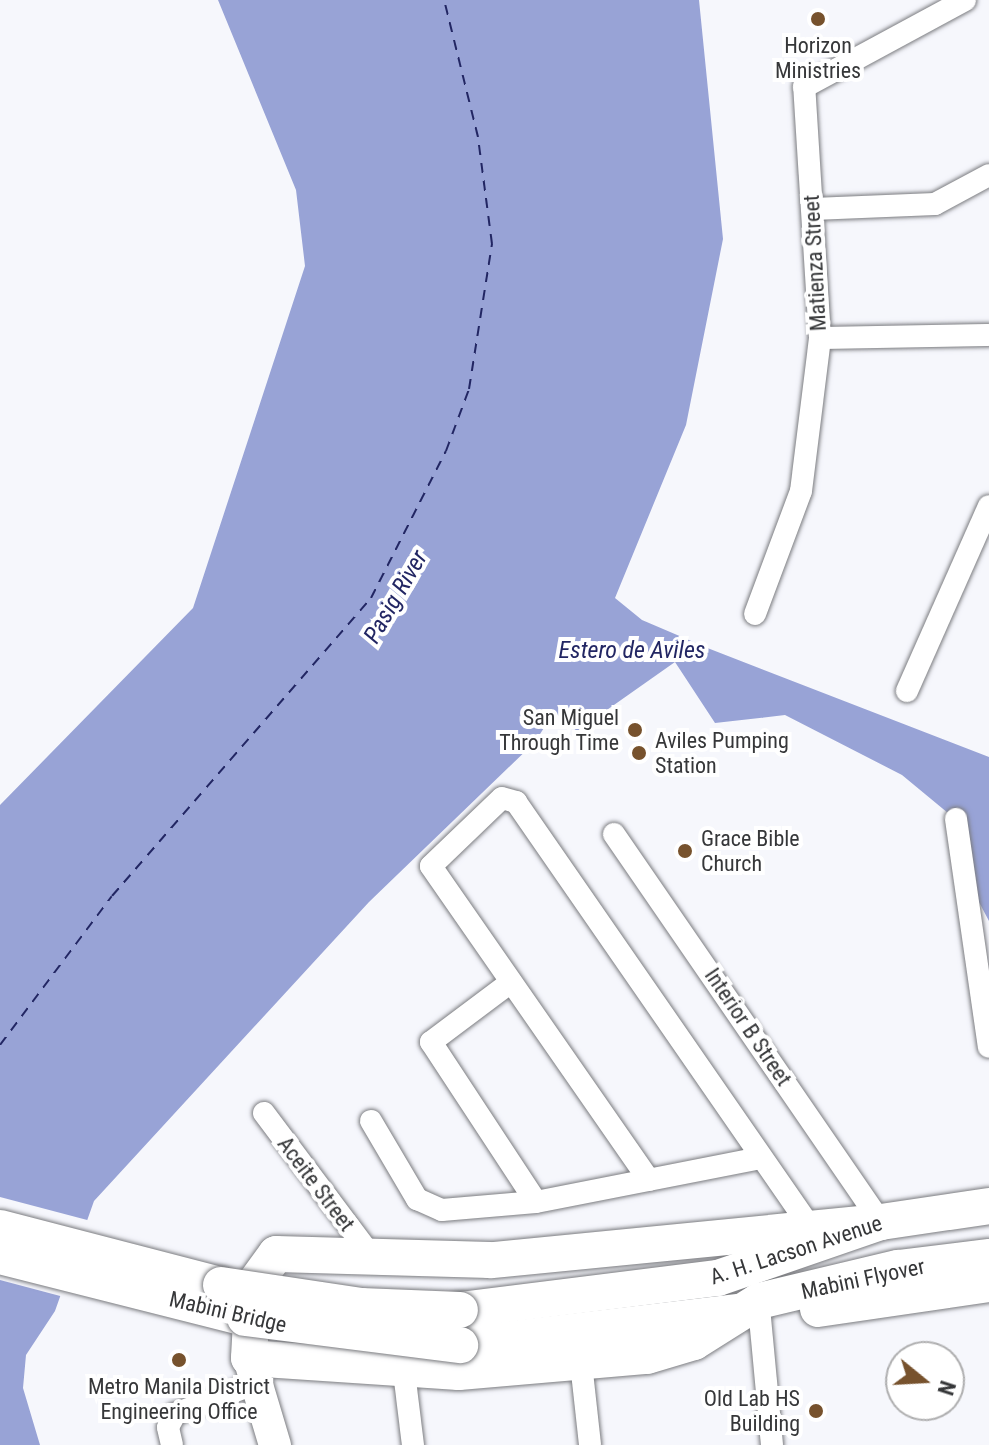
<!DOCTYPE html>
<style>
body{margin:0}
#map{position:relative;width:989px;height:1445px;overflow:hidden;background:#f6f7fc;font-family:"Roboto Condensed",sans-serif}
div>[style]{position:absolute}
.water>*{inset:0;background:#98a3d6}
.pier>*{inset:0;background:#f6f7fc}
.ferry>*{height:2px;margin-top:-1px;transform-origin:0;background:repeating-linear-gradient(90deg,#222663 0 10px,transparent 0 18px)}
.roads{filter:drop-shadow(0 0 2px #7b7c80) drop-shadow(0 0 2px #7b7c80)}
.street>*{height:22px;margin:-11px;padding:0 11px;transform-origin:11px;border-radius:11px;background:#fff}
.secondary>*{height:32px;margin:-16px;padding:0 16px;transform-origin:16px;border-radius:16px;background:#fff}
.primary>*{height:36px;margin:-18px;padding:0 18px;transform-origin:18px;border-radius:18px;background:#fff}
.bridges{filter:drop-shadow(0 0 2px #7b7c80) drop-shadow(0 0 2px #7b7c80)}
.primary-bridge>*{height:36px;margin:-18px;padding:0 18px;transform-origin:18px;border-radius:18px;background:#fff}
.dots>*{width:22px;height:22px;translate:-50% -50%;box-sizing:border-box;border:4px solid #fff;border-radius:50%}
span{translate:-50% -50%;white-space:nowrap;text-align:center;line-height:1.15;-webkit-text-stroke:8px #fff;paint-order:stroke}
.poi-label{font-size:22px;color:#363739}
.right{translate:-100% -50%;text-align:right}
.left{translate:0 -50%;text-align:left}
.street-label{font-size:22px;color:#363739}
.water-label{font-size:24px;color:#222663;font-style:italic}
.north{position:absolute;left:885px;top:1341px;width:80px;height:80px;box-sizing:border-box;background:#fff;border:2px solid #afafb0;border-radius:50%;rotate:108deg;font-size:22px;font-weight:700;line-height:32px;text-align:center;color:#363739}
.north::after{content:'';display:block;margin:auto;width:28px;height:36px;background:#77522d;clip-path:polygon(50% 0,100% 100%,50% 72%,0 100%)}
</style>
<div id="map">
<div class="water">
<i style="clip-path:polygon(218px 0,699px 0,723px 239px,686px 425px,615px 598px,642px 620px,710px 649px,989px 757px,989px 921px,964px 874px,954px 818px,902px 775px,785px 715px,715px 723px,675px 662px,577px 731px,554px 712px,535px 742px,369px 902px,94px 1201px,55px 1311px,26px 1355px,23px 1388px,40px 1445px,0 1445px,0 805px,193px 608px,305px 266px,296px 190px)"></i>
</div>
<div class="pier">
<i style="clip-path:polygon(0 1197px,91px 1221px,64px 1297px,0 1280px)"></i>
</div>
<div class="ferry">
<i style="left:0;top:1045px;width:186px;rotate:-53.1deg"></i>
<i style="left:112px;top:896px;width:395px;rotate:-49deg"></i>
<i style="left:371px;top:598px;width:165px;rotate:-63deg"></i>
<i style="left:446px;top:451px;width:66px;rotate:-69.6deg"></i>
<i style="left:469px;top:389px;width:147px;rotate:-81deg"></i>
<i style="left:492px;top:244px;width:108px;rotate:-97.5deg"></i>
<i style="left:478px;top:137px;width:141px;rotate:-103.9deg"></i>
</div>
<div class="roads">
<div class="street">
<i style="left:813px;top:209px;width:122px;rotate:-2.3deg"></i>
<i style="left:935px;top:204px;width:61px;rotate:-28.2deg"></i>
<i style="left:820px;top:338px;width:169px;rotate:-1deg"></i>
<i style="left:755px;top:614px;width:131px;rotate:-69.5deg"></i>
<i style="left:801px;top:491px;width:154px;rotate:-82.9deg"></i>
<i style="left:820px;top:338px;width:252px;rotate:-93.6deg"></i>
<i style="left:804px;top:87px;width:183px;rotate:-28.4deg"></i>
<i style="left:907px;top:691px;width:202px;rotate:-66.1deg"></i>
<i style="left:956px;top:819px;width:230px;rotate:81.8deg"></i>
<i style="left:614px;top:834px;width:471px;rotate:55.5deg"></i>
<i style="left:511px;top:982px;width:100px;rotate:143.1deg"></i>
<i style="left:431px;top:1042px;width:191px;rotate:56.7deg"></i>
<i style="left:264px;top:1113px;width:176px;rotate:53.1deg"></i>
<i style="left:371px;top:1121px;width:91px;rotate:59.5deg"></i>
<i style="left:417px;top:1199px;width:27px;rotate:24deg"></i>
<i style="left:442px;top:1210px;width:94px;rotate:-4.9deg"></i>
<i style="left:536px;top:1202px;width:228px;rotate:-11.1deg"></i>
<i style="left:649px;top:1180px;width:382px;rotate:-124.8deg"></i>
<i style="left:431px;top:866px;width:98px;rotate:-43.8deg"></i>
<i style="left:502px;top:798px;width:15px;rotate:16deg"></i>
<i style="left:516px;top:802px;width:513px;rotate:55.32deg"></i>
<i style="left:760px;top:1318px;width:128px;rotate:84.6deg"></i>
<i style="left:581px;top:1363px;width:82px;rotate:83.7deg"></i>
<i style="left:404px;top:1372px;width:74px;rotate:83deg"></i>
<i style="left:172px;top:1445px;width:18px;rotate:-103deg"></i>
<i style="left:168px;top:1427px;width:15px;rotate:-62deg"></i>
<i style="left:175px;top:1414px;width:85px;rotate:-20.8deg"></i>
</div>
<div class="secondary">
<i style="left:249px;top:1358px;width:91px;rotate:73.4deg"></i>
</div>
<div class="primary">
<i style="left:881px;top:1222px;width:393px;rotate:174.4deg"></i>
<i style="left:490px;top:1260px;width:214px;rotate:-178.4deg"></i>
<i style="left:276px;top:1254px;width:39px;rotate:126deg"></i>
<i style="left:253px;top:1286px;width:72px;rotate:93.2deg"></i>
<i style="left:249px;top:1358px;width:210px;rotate:3.8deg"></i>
<i style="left:459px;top:1372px;width:189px;rotate:-4.9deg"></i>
<i style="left:647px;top:1356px;width:49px;rotate:-16.6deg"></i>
<i style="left:694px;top:1342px;width:77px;rotate:-32.2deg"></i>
<i style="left:759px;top:1301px;width:143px;rotate:-13.4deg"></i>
<i style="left:898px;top:1268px;width:92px;rotate:-6.9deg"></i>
<i style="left:0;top:1228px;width:228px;rotate:14.5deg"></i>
<i style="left:0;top:1256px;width:253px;rotate:14.2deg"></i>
<i style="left:818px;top:1309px;width:173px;rotate:-8.3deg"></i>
<i style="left:460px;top:1310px;width:260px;rotate:-7.1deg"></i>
<i style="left:718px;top:1278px;width:172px;rotate:-19deg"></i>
<i style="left:881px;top:1222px;width:109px;rotate:-8.4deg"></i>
<i style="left:460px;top:1345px;width:278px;rotate:-6.8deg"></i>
</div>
</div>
<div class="bridges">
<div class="primary-bridge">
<i style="left:221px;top:1285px;width:142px;rotate:8.5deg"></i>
<i style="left:361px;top:1306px;width:99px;rotate:2.3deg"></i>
<i style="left:245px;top:1318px;width:217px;rotate:7.2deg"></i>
</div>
</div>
<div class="dots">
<i style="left:818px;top:19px;background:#77522d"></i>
<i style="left:635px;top:730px;background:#77522d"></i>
<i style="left:639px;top:753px;background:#77522d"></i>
<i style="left:685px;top:851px;background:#77522d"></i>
<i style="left:179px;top:1360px;background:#77522d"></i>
<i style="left:816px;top:1411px;background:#77522d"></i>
</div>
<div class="poi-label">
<span style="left:818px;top:58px">Horizon<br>Ministries</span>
<span class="right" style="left:619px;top:730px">San Miguel<br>Through Time</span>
<span class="left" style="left:655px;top:753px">Aviles Pumping<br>Station</span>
<span class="left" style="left:701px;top:851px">Grace Bible<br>Church</span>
<span style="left:179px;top:1399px">Metro Manila District<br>Engineering Office</span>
<span class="right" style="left:800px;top:1411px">Old Lab HS<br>Building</span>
</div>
<div class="street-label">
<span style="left:815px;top:263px;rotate:-93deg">Matienza Street</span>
<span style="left:748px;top:1027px;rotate:56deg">Interior B Street</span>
<span style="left:316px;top:1184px;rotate:53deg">Aceite Street</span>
<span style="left:796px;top:1250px;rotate:-18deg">A. H. Lacson Avenue</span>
<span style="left:863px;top:1279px;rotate:-12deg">Mabini Flyover</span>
<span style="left:228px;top:1312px;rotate:13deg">Mabini Bridge</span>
</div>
<div class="water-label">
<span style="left:396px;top:597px;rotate:-60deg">Pasig River</span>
<span style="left:632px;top:651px">Estero de Aviles</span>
</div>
<div class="north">N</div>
</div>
